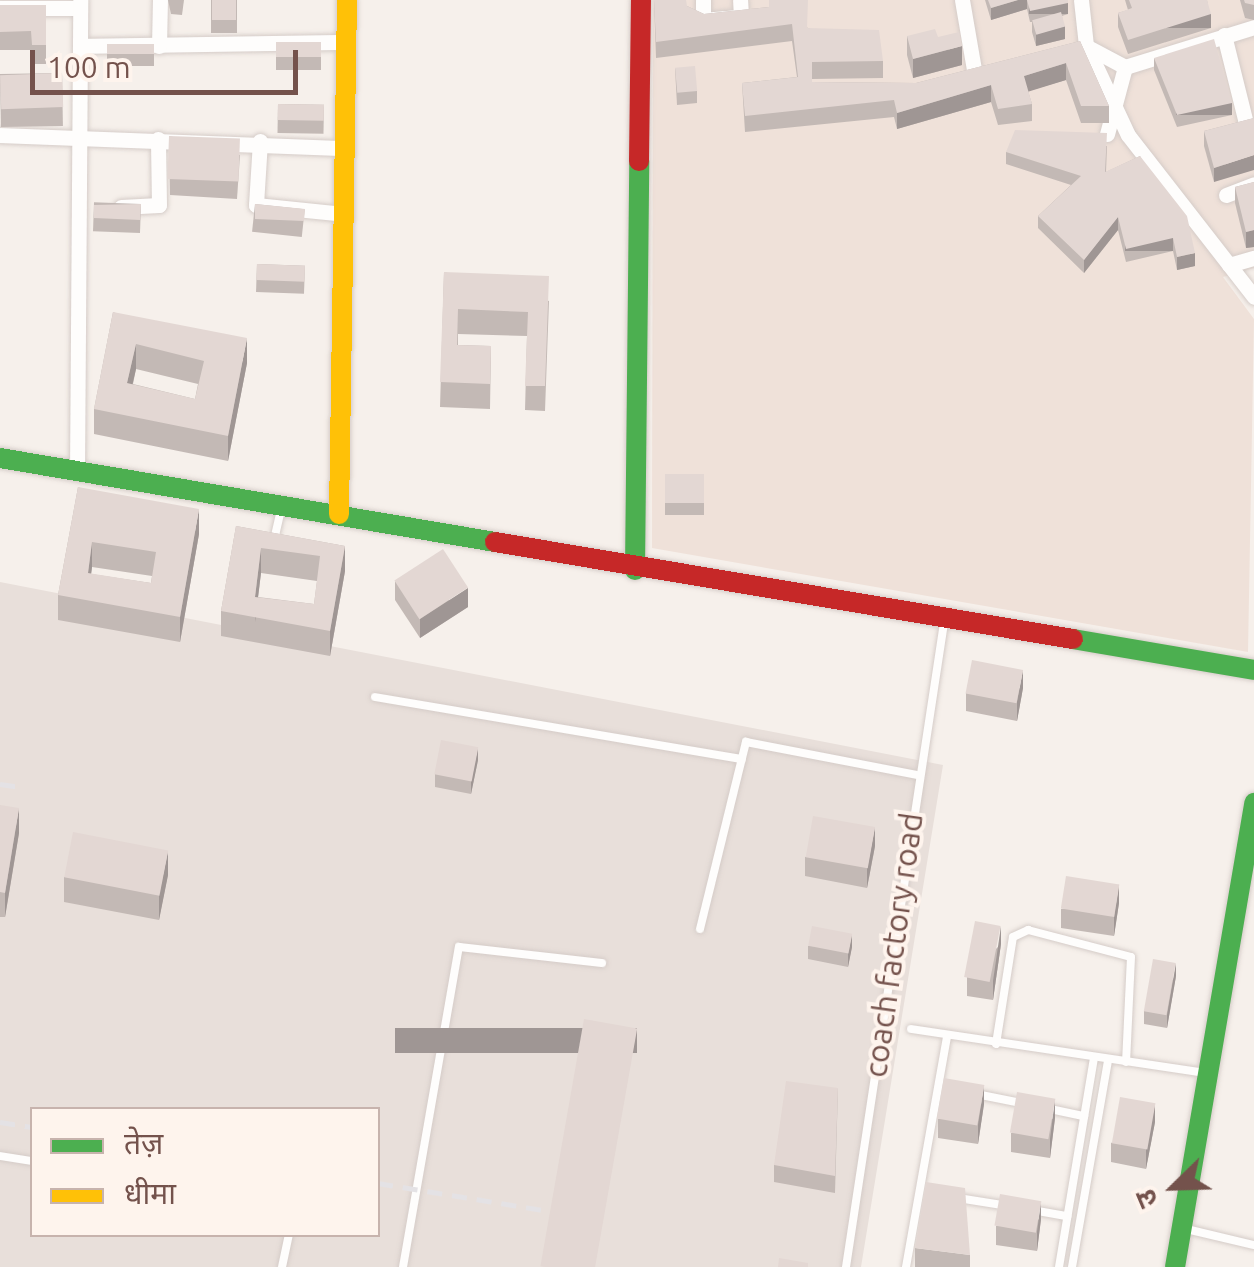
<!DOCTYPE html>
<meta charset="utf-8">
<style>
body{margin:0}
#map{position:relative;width:1254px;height:1267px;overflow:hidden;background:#f6f0eb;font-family:Ubuntu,"Noto Sans Devanagari",sans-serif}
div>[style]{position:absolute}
.residential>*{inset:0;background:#efe1d9}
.industrial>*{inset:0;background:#e8dfda}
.roads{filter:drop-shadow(0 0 2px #d5ccc8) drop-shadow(0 0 2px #d5ccc8)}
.lane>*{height:8px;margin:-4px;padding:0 4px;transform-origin:4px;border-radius:4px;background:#fefdfc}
.street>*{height:15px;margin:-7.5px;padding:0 7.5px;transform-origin:7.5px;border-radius:7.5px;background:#fefdfc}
.fast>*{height:20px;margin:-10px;padding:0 10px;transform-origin:10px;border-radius:10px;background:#4caf50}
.slow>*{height:20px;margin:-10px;padding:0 10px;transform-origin:10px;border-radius:10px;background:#ffc107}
.jam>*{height:20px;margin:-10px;padding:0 10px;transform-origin:10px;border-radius:10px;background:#c62828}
.rail>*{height:5px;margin-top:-2.5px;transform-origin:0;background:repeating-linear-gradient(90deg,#e4e2e5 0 15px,transparent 0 25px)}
.wall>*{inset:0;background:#c3b9b5;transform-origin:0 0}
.shaded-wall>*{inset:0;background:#9f9694;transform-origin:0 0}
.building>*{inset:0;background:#e3d7d3;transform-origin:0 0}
span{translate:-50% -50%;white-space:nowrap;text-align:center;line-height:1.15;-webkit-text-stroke:8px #fef4ed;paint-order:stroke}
.street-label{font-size:32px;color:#74524c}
.legend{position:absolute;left:30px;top:1107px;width:350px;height:130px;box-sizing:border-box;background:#fef4ed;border:2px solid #c7b3ad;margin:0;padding:12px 18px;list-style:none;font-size:30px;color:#74524c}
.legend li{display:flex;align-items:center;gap:20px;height:50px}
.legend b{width:50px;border:2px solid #c7b3ad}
.north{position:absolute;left:1124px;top:1137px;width:100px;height:100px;-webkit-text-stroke:8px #fef4ed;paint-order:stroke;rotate:247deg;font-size:28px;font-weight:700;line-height:40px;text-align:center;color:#74524c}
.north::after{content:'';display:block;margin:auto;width:35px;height:45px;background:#74524c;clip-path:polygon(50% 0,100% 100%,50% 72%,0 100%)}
.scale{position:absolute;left:30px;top:50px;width:268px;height:45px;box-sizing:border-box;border:5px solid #74524c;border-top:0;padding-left:12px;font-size:30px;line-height:35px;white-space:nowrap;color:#74524c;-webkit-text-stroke:8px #fef4ed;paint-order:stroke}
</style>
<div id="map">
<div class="residential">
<i style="clip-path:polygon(653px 0,1254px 0,1254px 268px,1223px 277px,1254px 319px,1248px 652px,652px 548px)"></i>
</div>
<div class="industrial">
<i style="clip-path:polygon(evenodd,0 582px,943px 765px,861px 1267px,0 1267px,0 582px,32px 1110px,378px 1110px,378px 1234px,32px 1234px,32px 1110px)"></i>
</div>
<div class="roads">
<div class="lane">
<i style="left:274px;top:540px;width:31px;rotate:-77deg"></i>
<i style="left:375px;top:697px;width:372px;rotate:9.6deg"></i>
<i style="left:700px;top:929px;width:193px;rotate:-76.2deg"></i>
<i style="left:746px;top:742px;width:175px;rotate:10.9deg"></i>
<i style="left:911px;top:1029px;width:299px;rotate:8.5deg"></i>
<i style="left:996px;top:1044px;width:108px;rotate:-81deg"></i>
<i style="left:1013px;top:937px;width:17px;rotate:-25deg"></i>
<i style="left:1028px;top:930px;width:106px;rotate:14.7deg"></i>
<i style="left:1131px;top:957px;width:105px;rotate:92.7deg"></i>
<i style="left:976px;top:1094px;width:46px;rotate:11.3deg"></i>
<i style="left:1050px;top:1109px;width:35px;rotate:12deg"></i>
<i style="left:0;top:1156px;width:32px;rotate:9deg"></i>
<i style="left:958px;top:1198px;width:51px;rotate:9.1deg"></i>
<i style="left:1032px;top:1210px;width:36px;rotate:10deg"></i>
<i style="left:1182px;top:1228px;width:74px;rotate:13.3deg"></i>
<i style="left:282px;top:1267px;width:34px;rotate:-78deg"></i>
<i style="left:403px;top:1267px;width:325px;rotate:-80.1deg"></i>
<i style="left:459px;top:947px;width:144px;rotate:6.4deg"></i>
<i style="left:846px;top:1267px;width:651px;rotate:-81.35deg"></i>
<i style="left:906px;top:1267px;width:234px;rotate:-79.9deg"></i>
<i style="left:1059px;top:1267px;width:213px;rotate:-80.5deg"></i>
<i style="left:1072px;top:1267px;width:210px;rotate:-80.1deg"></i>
</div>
<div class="street">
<i style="left:703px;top:0;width:20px;rotate:90deg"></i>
<i style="left:703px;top:20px;width:38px;rotate:-5deg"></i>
<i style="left:741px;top:17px;width:17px;rotate:-93deg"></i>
<i style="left:962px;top:0;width:76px;rotate:80.2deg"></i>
<i style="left:1081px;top:0;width:45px;rotate:83.7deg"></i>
<i style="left:1086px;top:45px;width:99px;rotate:65deg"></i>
<i style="left:1128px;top:135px;width:205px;rotate:52.1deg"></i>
<i style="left:0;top:8px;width:80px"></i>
<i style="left:1224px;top:35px;width:91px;rotate:76deg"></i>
<i style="left:1084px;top:45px;width:47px;rotate:28.2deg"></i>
<i style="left:81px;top:46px;width:266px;rotate:-0.9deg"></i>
<i style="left:159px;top:46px;width:46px;rotate:-88.8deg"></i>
<i style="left:1125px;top:67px;width:135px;rotate:-17.2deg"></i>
<i style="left:1107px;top:134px;width:69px;rotate:-75deg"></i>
<i style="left:0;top:135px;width:345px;rotate:2.2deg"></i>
<i style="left:260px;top:141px;width:64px;rotate:93.6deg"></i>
<i style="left:256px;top:205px;width:88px;rotate:5.8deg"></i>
<i style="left:1226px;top:195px;width:30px;rotate:-21deg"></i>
<i style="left:121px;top:207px;width:38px;rotate:-3deg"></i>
<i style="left:159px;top:205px;width:66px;rotate:-90.9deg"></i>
<i style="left:1229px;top:265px;width:26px;rotate:-16deg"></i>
<i style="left:77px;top:473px;width:473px;rotate:-89.6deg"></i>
</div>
<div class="fast">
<i style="left:0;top:458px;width:502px;rotate:9.63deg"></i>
<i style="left:635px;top:570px;width:409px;rotate:-89.4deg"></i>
<i style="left:1073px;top:639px;width:184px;rotate:9.7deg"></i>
<i style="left:1175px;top:1267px;width:471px;rotate:-80.3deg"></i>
</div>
<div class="slow">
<i style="left:339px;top:514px;width:514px;rotate:-89.11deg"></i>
</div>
<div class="jam">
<i style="left:639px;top:161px;width:161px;rotate:-89.3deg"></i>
<i style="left:495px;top:542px;width:586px;rotate:9.53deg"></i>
</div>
</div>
<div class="rail">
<i style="left:0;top:784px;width:21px;rotate:8deg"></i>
<i style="left:0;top:1122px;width:32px;rotate:9deg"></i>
<i style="left:378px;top:1183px;width:205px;rotate:9.3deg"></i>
</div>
<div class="wall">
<i style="clip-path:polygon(168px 0,184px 0,182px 15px,171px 14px)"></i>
<i style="left:211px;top:0;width:26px;height:33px"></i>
<i style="clip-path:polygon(654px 0,687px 6px,704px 14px,769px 7px,808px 28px,883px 61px,883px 78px,812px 79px,812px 82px,916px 83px,1080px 41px,1109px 106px,1109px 123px,1081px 123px,1066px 80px,1028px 91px,1032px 104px,1032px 121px,998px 125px,991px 102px,897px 129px,894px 117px,745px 132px,742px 83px,797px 77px,792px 41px,656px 58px)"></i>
<i style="clip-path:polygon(985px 0,1068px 0,1068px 14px,1062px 16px,1065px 39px,1036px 46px,1032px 32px,1032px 22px,1030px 22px,1027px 9px,991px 20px)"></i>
<i style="clip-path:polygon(1125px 0,1207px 0,1211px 28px,1128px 54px,1118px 27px,1118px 13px,1128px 10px)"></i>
<i style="clip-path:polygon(1240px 0,1254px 0,1254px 20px,1245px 18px)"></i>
<i style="clip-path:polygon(0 5px,46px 5px,46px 64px,32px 64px,31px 50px,0 50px)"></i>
<i style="clip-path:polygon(907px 36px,938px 37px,962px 65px,913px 78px,907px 55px)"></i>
<i style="left:276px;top:42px;width:45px;height:28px"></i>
<i style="left:107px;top:44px;width:47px;height:22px"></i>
<i style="clip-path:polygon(1154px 58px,1232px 115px,1177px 127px,1154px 70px)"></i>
<i style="clip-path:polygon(675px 68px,697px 91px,697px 103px,677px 105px)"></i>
<i style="left:62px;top:73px;width:53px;height:62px;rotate:89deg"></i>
<i style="left:278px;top:104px;width:46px;height:29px;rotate:1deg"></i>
<i style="clip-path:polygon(1254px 118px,1214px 182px,1204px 146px,1204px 131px)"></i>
<i style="clip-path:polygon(169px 136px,240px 155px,237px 199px,170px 195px)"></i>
<i style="clip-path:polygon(1107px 146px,1106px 172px,1140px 156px,1195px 266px,1177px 270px,1173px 251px,1126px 262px,1118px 230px,1084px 273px,1038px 228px,1038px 216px,1071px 185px,1006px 164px,1006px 152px)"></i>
<i style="clip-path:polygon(1254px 182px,1254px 247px,1246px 248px,1235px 203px,1235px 187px)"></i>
<i style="left:141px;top:204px;width:29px;height:47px;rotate:92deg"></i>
<i style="left:255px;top:204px;width:50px;height:28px;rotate:6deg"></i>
<i style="left:257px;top:264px;width:48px;height:28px;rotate:2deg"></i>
<i style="clip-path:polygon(444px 272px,549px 301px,545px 411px,525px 410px,527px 336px,458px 334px,458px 345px,491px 346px,490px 409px,440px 407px)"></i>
<i style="clip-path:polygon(evenodd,113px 312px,247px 363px,228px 461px,94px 434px,94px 409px,113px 312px,136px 369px,198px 384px,195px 399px,133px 384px,136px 369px)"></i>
<i style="left:665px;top:474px;width:39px;height:41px"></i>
<i style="clip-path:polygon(evenodd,78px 487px,199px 534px,180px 642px,58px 620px,58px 595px,78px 487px,92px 567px,152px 576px,151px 583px,91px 574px,92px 567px)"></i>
<i style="clip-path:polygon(evenodd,236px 526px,345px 546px,345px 571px,330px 656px,221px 636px,221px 611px,236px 526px,261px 573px,317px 581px,314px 604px,258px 597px,261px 573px)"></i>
<i style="clip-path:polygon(395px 581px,468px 607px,420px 638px,395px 600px)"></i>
<i style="clip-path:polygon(1023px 688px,1017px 721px,966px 711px,966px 693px)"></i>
<i style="clip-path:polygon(478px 760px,471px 794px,435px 787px,435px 774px)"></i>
<i style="clip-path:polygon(0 805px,19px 833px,5px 917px,0 917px)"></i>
<i style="clip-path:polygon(875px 846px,867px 888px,805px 876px,805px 857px)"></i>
<i style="clip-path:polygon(168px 875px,159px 920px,64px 902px,64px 877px)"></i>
<i style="clip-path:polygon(1119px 903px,1114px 936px,1061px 928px,1061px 909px)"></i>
<i style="clip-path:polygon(1001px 944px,993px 1000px,967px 996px,967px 977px)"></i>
<i style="clip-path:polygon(808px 946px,852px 947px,848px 967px,808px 959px)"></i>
<i style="clip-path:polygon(1176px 976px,1167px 1028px,1144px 1024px,1144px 1011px)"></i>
<i style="clip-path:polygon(838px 1088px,835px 1193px,774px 1182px,774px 1165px)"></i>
<i style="clip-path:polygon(984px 1104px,978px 1144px,938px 1138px,938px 1119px)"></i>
<i style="clip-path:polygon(1055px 1118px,1050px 1158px,1011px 1152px,1011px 1133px)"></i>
<i style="clip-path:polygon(1155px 1122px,1146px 1169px,1111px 1162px,1111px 1143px)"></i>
<i style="clip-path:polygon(1041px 1219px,1037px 1251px,996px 1245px,996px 1226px)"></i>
<i style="clip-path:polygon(915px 1248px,970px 1255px,970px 1267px,915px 1267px)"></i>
</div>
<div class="shaded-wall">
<i style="clip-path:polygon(1018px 0,1027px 0,1027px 9px,991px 20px,991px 8px)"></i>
<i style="left:1068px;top:3px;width:11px;height:39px;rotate:90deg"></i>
<i style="left:1211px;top:14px;width:14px;height:87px;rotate:90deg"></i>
<i style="clip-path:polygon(1065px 26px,1065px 39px,1036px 46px,1036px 34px)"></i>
<i style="clip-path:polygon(962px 46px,962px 65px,913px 78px,913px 59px)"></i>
<i style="clip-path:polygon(1066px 63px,1066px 80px,1024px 93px,1024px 76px)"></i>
<i style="clip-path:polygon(991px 85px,991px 102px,897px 129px,897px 113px)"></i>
<i style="left:1232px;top:103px;width:12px;height:56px;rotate:90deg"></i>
<i style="clip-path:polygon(1254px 155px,1254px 170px,1214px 182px,1214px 168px)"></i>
<i style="clip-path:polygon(1118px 217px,1118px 230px,1084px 273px,1084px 260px)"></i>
<i style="clip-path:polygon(1254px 230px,1254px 247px,1246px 248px,1246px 232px)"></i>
<i style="left:1173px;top:238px;width:13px;height:48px;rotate:90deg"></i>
<i style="clip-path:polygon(1195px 253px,1195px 266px,1177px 270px,1177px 257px)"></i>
<i style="clip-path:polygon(247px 338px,247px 363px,228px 461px,228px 436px)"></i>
<i style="clip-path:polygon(136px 344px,136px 369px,127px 408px,127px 383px)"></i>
<i style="clip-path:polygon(199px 509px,199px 534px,180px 642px,180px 617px)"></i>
<i style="clip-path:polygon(92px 542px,92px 567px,88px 598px,88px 573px)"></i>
<i style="clip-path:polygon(345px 546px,345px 571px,330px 656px,330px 631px)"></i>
<i style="clip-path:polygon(261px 548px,261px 573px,255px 622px,255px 597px)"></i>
<i style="clip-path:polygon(468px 588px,468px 607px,420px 638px,420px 619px)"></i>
<i style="clip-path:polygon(1023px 670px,1023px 688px,1017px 721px,1017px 702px)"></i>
<i style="clip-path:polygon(478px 747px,478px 760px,471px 794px,471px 781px)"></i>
<i style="clip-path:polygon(19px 808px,19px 833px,5px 917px,5px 893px)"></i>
<i style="clip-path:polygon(875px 827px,875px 846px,867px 888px,867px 869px)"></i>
<i style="clip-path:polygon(168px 851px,168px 875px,159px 920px,159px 895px)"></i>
<i style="clip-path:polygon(1119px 884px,1119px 903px,1114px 936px,1114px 917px)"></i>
<i style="clip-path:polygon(1001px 926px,1001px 944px,993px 1000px,993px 981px)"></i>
<i style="clip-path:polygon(852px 934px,852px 947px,848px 967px,848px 954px)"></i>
<i style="clip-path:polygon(1176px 963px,1176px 976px,1167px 1028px,1167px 1015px)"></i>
<i style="left:637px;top:1028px;width:25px;height:242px;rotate:90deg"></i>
<i style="clip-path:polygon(984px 1085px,984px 1104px,978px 1144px,978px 1125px)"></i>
<i style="clip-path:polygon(1055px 1099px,1055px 1118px,1050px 1158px,1050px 1139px)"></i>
<i style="clip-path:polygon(1155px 1103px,1155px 1122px,1146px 1169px,1146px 1150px)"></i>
<i style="clip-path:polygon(1041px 1201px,1041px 1219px,1037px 1251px,1037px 1232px)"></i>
</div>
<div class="building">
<i style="left:212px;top:0;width:24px;height:20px"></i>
<i style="clip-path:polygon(654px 0,686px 0,687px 6px,704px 14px,769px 7px,769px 0,808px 0,807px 28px,879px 30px,883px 61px,812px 62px,812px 82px,916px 83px,1080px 41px,1109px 106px,1081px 106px,1066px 63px,1024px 76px,1032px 104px,998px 109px,991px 85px,897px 113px,894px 100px,745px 116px,742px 83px,798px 77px,792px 24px,656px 42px)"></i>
<i style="clip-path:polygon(988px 0,1018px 0,991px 8px)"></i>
<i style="clip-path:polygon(1027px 0,1068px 0,1068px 3px,1030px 11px)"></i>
<i style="clip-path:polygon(1129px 0,1207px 0,1211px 14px,1128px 40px,1118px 13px,1132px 8px)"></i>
<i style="clip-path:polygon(1244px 0,1254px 0,1254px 5px,1245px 3px)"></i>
<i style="clip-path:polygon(0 5px,46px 5px,46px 45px,32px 45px,31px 31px,0 32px)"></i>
<i style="left:1061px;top:12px;width:15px;height:30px;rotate:74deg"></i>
<i style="clip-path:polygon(935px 29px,938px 37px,959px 32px,962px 46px,913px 59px,907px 36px)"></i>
<i style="clip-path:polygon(1214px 39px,1232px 103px,1177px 115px,1154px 58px)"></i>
<i style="left:276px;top:42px;width:45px;height:15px"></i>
<i style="left:107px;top:44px;width:47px;height:10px"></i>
<i style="left:695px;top:66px;width:25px;height:20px;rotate:85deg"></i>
<i style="left:62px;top:73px;width:34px;height:62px;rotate:88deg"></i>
<i style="left:278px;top:104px;width:46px;height:16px;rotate:1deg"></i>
<i style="clip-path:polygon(1254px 118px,1254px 155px,1214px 168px,1204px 131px)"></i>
<i style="clip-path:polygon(1015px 130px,1107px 133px,1105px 172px,1140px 156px,1187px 216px,1195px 253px,1177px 257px,1173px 238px,1126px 249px,1118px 217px,1084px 260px,1038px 216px,1081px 176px,1006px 152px)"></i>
<i style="left:169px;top:136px;width:71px;height:43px;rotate:2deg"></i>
<i style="clip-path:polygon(1254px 182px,1254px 230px,1246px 232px,1235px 187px)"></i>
<i style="clip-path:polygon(141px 204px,140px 220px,94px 218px,94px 205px)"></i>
<i style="clip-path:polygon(255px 204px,305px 209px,304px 221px,255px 219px)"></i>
<i style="left:257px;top:264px;width:48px;height:16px;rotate:2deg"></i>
<i style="clip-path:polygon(444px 272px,549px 276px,545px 386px,525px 386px,528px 312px,458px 309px,457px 345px,491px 346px,490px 384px,440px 382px)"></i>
<i style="clip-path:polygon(evenodd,113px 312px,247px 338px,228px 436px,94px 409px,113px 312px,136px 344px,204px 361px,195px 399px,127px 383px,136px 344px)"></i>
<i style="left:665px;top:474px;width:39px;height:29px"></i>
<i style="clip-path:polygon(evenodd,78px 487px,199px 509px,180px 617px,58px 595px,78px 487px,92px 542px,156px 552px,151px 583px,88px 573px,92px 542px)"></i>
<i style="clip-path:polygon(evenodd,236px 526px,345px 546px,330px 631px,221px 611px,236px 526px,261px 548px,320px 556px,314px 604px,255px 597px,261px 548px)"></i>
<i style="left:443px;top:549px;width:46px;height:58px;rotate:57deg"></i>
<i style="left:972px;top:660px;width:52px;height:34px;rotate:11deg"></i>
<i style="left:441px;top:740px;width:38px;height:35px;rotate:11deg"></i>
<i style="clip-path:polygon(0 805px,19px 808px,5px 893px,0 892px)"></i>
<i style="left:813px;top:816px;width:63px;height:42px;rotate:10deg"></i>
<i style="left:73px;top:832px;width:97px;height:46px;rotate:11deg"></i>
<i style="left:1066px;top:876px;width:54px;height:33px;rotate:9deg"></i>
<i style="left:975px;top:921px;width:26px;height:57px;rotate:11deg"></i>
<i style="left:812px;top:926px;width:41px;height:20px;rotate:11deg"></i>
<i style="left:1153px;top:959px;width:23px;height:53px;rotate:10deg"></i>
<i style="left:584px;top:1019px;width:54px;height:251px;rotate:10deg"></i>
<i style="left:944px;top:1078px;width:41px;height:41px;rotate:10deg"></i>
<i style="clip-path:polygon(786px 1081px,838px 1088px,835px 1176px,774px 1165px)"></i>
<i style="left:1017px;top:1092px;width:39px;height:41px;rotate:10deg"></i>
<i style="left:1120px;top:1097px;width:36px;height:47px;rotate:10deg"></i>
<i style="clip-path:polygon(926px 1182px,965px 1188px,970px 1255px,915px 1248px)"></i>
<i style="left:1000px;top:1194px;width:42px;height:32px;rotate:10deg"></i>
<i style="clip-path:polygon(779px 1258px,808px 1263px,808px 1267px,778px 1267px)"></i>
</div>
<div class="street-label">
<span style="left:893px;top:945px;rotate:-82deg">coach factory road</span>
</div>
<ul class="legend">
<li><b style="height:12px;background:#4caf50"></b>तेज़</li>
<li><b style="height:12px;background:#ffc107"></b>धीमा</li>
</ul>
<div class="north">उ</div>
<div class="scale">100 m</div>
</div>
